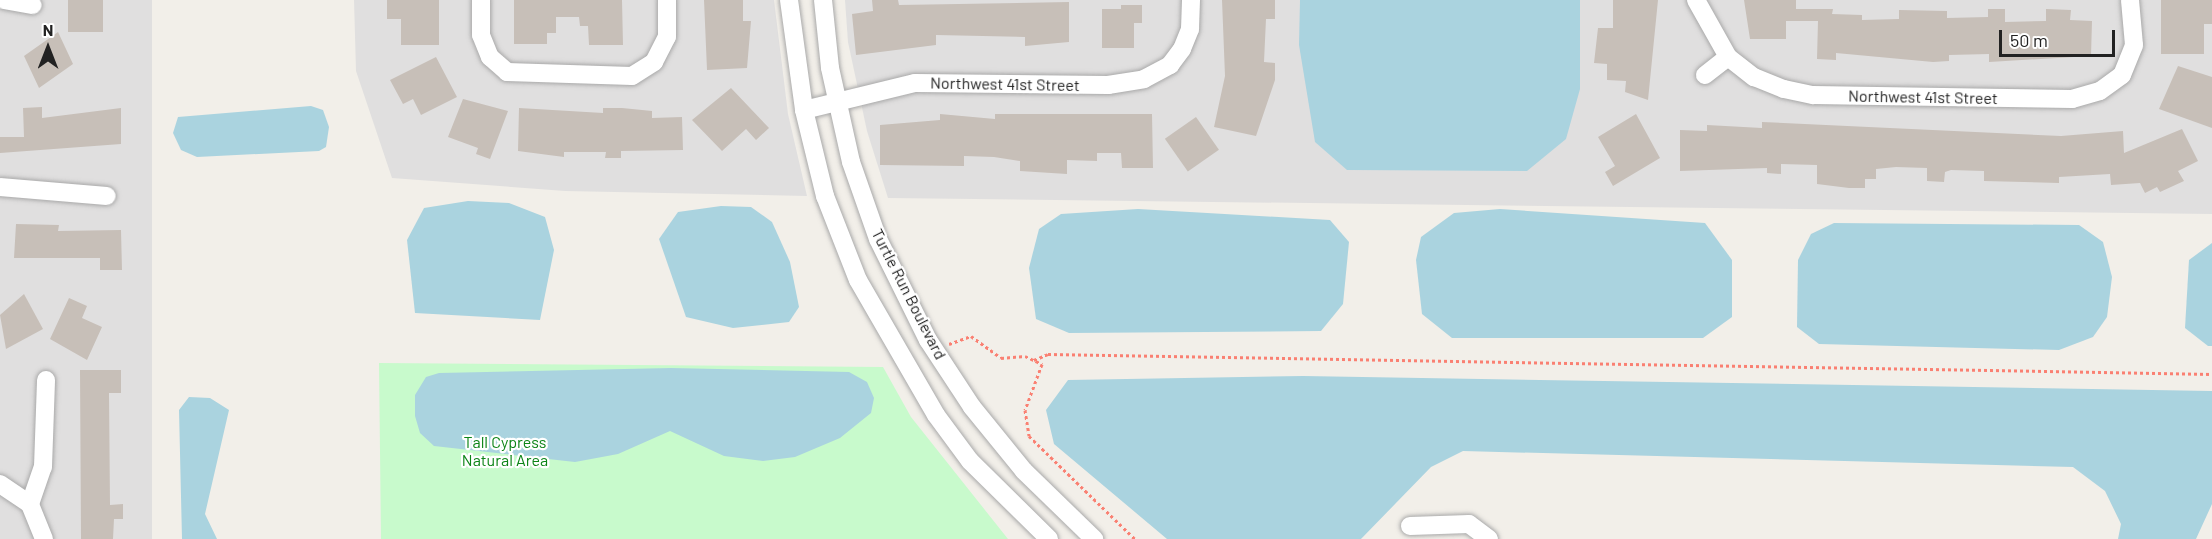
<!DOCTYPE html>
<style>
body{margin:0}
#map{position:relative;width:2212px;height:539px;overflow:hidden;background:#f2efe9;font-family:Barlow,sans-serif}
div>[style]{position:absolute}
.residential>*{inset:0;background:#e0dfdf;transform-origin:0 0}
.park>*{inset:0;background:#c8facc}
.water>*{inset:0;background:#aad3df}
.building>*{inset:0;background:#c7bfb8;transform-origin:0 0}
.path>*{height:3px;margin-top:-1.5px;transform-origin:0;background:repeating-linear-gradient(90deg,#fa8072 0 3px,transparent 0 6px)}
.roads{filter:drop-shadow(0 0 2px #a9a9a9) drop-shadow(0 0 2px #a9a9a9)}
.minor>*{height:18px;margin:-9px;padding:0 9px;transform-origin:9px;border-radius:9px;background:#fff}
span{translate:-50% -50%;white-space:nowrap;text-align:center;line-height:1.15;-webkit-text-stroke:4.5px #fff;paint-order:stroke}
.street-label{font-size:16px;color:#222}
.park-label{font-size:16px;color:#0c8416}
.north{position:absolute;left:18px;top:18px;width:60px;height:60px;-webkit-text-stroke:4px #fff;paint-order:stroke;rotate:0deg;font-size:16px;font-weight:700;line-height:24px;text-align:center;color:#222}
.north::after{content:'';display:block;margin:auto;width:21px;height:27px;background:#222;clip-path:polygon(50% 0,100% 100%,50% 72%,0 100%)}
.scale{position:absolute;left:1999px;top:30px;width:116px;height:27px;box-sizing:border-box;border:3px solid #222;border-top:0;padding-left:8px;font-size:18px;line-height:21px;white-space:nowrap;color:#222;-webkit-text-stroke:4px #fff;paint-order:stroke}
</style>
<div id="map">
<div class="residential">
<i style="left:0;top:0;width:152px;height:539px"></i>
<i style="clip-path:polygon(354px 0,774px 0,788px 114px,807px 196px,565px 191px,392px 178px,356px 71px)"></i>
<i style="clip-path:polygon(845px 0,2212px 0,2212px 214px,888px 198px,867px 131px,848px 42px)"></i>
</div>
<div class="park">
<i style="clip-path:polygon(379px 363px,883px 367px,911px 417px,1008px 539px,381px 539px)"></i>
</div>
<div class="water">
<i style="clip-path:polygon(1300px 0,1580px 0,1580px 89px,1566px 139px,1527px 171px,1347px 170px,1315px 142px,1299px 45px)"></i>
<i style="clip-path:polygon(311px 106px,323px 110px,329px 127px,326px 147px,319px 151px,197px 157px,181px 150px,173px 133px,178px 117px)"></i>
<i style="clip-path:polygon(468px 201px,509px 203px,545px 217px,554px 250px,540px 320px,415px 313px,407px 240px,424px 208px)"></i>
<i style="clip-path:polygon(721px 206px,751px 207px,772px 222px,790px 262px,799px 307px,789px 322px,733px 328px,686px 317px,659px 239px,678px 212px)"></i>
<i style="clip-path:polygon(1138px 209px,1330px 220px,1349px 242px,1343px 304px,1321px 331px,1069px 333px,1036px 319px,1029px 268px,1039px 229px,1061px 214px)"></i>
<i style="clip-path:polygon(1500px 209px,1705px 223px,1732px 260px,1732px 317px,1703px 338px,1452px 338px,1422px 314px,1416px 260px,1421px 237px,1454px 213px)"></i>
<i style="clip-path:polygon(1834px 223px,2079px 225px,2103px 242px,2112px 277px,2107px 317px,2093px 337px,2059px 350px,1819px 344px,1797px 327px,1798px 260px,1811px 234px)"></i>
<i style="clip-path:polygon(2212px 243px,2212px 346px,2208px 346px,2185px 328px,2189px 260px)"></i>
<i style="clip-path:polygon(671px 368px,849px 372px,867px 382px,874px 398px,871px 413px,840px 438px,795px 457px,763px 461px,724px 456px,670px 431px,618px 454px,575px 462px,434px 446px,420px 433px,415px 416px,415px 395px,426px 377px,439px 373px)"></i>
<i style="clip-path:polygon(1303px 376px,2212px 391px,2212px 504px,2196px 539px,2118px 539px,2121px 524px,2105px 491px,2073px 467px,1463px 451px,1431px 467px,1361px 539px,1167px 539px,1054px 444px,1046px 410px,1068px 380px)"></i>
<i style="clip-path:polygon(189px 397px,210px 398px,229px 410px,205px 514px,217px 539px,182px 539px,179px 410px)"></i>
</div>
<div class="building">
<i style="left:68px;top:0;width:35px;height:32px"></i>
<i style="clip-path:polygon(387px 0,439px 0,439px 45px,401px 45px,401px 19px,387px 19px)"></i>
<i style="clip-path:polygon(514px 0,622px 0,623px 45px,589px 45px,588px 26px,580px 26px,579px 17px,556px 17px,556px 33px,547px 33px,547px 44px,514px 44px)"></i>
<i style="clip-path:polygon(704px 0,743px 0,743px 21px,751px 21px,747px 68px,707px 70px)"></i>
<i style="clip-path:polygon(872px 0,898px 0,899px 5px,1069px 2px,1069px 42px,1025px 46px,1025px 37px,936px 35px,936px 45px,856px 55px,852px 14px,873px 11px)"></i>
<i style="clip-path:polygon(1222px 0,1275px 0,1275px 19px,1266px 19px,1264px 62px,1275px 63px,1275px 80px,1256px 136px,1214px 127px,1225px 76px)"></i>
<i style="clip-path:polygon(1613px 0,1658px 0,1648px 100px,1625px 92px,1626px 81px,1607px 80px,1607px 64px,1594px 63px,1598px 28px,1613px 28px)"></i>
<i style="clip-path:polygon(1744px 0,1796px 0,1796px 9px,1833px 9px,1832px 14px,1862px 15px,1862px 20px,1899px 19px,1899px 10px,1947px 11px,1947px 18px,1988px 17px,1988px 9px,2005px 9px,2005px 22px,2046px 21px,2046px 9px,2071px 10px,2070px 20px,2092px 21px,2091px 56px,1989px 62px,1989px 54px,1949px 55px,1949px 61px,1933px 62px,1836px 53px,1836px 60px,1817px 59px,1818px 21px,1786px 21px,1786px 39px,1750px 39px)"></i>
<i style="clip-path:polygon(2161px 0,2212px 0,2212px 24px,2204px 24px,2204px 54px,2161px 54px)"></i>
<i style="clip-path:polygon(1121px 5px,1142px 5px,1142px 23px,1134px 23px,1134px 48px,1102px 48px,1102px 9px,1121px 9px)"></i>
<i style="clip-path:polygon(58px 32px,73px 64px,39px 88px,24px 56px)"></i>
<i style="clip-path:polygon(436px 57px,457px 97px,421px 115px,413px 99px,403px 104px,390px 80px)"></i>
<i style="clip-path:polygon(2178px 66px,2212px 77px,2212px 128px,2159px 109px)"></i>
<i style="clip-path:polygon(731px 88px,769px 128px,756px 140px,746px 129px,722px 151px,692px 120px)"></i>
<i style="clip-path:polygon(463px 99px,508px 111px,490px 159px,476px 154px,478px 148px,448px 137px)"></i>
<i style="clip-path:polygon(42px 107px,42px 118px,121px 108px,121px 144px,0 153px,0 137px,24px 137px,23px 108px)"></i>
<i style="clip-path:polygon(519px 108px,603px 113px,603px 108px,622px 108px,652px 111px,652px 118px,682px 117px,683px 150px,621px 151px,621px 158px,605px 158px,606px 152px,564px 152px,564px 157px,518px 151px)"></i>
<i style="clip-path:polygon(940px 114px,995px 119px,995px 114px,1152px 114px,1153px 168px,1122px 168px,1121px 153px,1097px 153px,1097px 161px,1067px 160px,1067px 174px,1020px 171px,1020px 161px,994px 157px,964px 156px,964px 166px,880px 165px,880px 125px,940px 120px)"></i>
<i style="clip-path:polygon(1636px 114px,1660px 158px,1613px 186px,1605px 172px,1615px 166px,1598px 137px)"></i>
<i style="left:1196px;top:117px;width:40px;height:38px;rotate:55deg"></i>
<i style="clip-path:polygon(1762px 122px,2061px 136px,2123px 131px,2124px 153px,2182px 129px,2198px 161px,2178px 171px,2184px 181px,2160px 192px,2157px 187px,2145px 193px,2140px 183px,2111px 185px,2110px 174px,2059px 177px,2059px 183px,1984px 181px,1984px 171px,1951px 170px,1945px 172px,1944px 182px,1927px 181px,1927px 168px,1896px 167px,1876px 169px,1876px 179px,1865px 179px,1865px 188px,1849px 188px,1817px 184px,1817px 165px,1781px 164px,1781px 174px,1767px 173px,1767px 168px,1680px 171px,1680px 130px,1707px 131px,1707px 125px,1762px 128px)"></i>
<i style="clip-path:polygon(16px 224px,59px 225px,58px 231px,121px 230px,122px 270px,100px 270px,100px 258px,14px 258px)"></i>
<i style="clip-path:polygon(24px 294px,43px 329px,6px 349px,0 315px)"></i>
<i style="clip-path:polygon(69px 298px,87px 306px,82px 318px,102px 327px,87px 360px,50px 339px)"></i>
<i style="clip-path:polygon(80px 370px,121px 370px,121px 393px,109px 393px,110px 505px,123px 504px,123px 519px,114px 519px,113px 539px,81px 539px)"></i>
</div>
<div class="path">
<i style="left:949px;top:344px;width:23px;rotate:-20deg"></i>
<i style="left:971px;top:336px;width:37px;rotate:36deg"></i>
<i style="left:1001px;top:358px;width:24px;rotate:-5deg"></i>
<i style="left:1025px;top:356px;width:19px;rotate:25deg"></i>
<i style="left:1042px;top:364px;width:49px;rotate:110.3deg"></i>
<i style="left:1025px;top:410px;width:26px;rotate:81deg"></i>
<i style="left:1029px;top:436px;width:148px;rotate:44.2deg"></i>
<i style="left:1034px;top:360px;width:15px;rotate:-23deg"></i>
<i style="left:1048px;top:354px;width:1164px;rotate:0.98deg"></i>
</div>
<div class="roads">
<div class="minor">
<i style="left:4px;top:0;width:29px;rotate:10deg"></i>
<i style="left:481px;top:0;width:35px;rotate:90deg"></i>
<i style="left:481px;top:35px;width:24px;rotate:68deg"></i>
<i style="left:490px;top:57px;width:23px;rotate:41deg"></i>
<i style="left:507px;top:72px;width:125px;rotate:1.8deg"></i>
<i style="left:632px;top:76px;width:26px;rotate:-32deg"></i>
<i style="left:654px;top:62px;width:28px;rotate:-63deg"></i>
<i style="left:667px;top:37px;width:37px;rotate:-90deg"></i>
<i style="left:789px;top:0;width:111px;rotate:82.2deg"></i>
<i style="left:804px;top:110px;width:89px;rotate:76.3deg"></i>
<i style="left:825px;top:196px;width:90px;rotate:68.6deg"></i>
<i style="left:858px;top:280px;width:156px;rotate:60deg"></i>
<i style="left:936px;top:415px;width:57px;rotate:53.5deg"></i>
<i style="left:970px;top:461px;width:111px;rotate:44.6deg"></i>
<i style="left:823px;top:0;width:68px;rotate:84.1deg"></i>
<i style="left:830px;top:68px;width:96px;rotate:77.4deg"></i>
<i style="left:851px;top:162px;width:82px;rotate:70.7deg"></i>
<i style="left:878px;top:239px;width:113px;rotate:63.7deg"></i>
<i style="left:928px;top:340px;width:80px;rotate:56.7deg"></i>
<i style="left:972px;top:407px;width:82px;rotate:50.9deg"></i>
<i style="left:1024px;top:471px;width:98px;rotate:44.2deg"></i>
<i style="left:1696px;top:0;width:65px;rotate:60.7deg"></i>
<i style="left:1728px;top:57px;width:33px;rotate:38deg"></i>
<i style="left:1754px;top:77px;width:32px;rotate:22deg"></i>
<i style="left:1784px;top:89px;width:30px;rotate:12deg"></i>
<i style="left:1813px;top:95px;width:259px;rotate:0.9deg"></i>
<i style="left:2072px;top:99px;width:29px;rotate:-16deg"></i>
<i style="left:2100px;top:91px;width:27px;rotate:-36deg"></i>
<i style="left:2122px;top:75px;width:32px;rotate:-68deg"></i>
<i style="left:2134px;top:45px;width:45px;rotate:-95.1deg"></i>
<i style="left:1705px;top:75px;width:29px;rotate:-38deg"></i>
<i style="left:804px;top:110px;width:114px;rotate:-13.7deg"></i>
<i style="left:915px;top:83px;width:193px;rotate:0.6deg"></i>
<i style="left:1108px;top:85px;width:36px;rotate:-9deg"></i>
<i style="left:1144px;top:79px;width:30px;rotate:-28deg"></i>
<i style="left:1170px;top:65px;width:20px;rotate:-53deg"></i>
<i style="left:1182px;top:49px;width:22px;rotate:-68deg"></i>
<i style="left:1190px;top:29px;width:29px;rotate:-88deg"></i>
<i style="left:0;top:187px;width:107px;rotate:4.8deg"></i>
<i style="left:0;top:484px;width:36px;rotate:34deg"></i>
<i style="left:1410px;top:526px;width:59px;rotate:-1.9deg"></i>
<i style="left:1469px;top:524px;width:25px;rotate:37deg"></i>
<i style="left:44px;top:539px;width:38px;rotate:-112deg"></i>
<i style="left:30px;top:504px;width:39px;rotate:-71deg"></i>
<i style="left:43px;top:467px;width:87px;rotate:-88deg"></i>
</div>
</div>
<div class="street-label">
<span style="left:1005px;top:84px;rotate:1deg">Northwest 41st Street</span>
<span style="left:1923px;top:97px;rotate:1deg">Northwest 41st Street</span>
<span style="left:909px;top:294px;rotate:63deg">Turtle Run Boulevard</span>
</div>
<div class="park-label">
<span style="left:505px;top:451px">Tall Cypress<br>Natural Area</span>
</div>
<div class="north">N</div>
<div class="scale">50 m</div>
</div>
